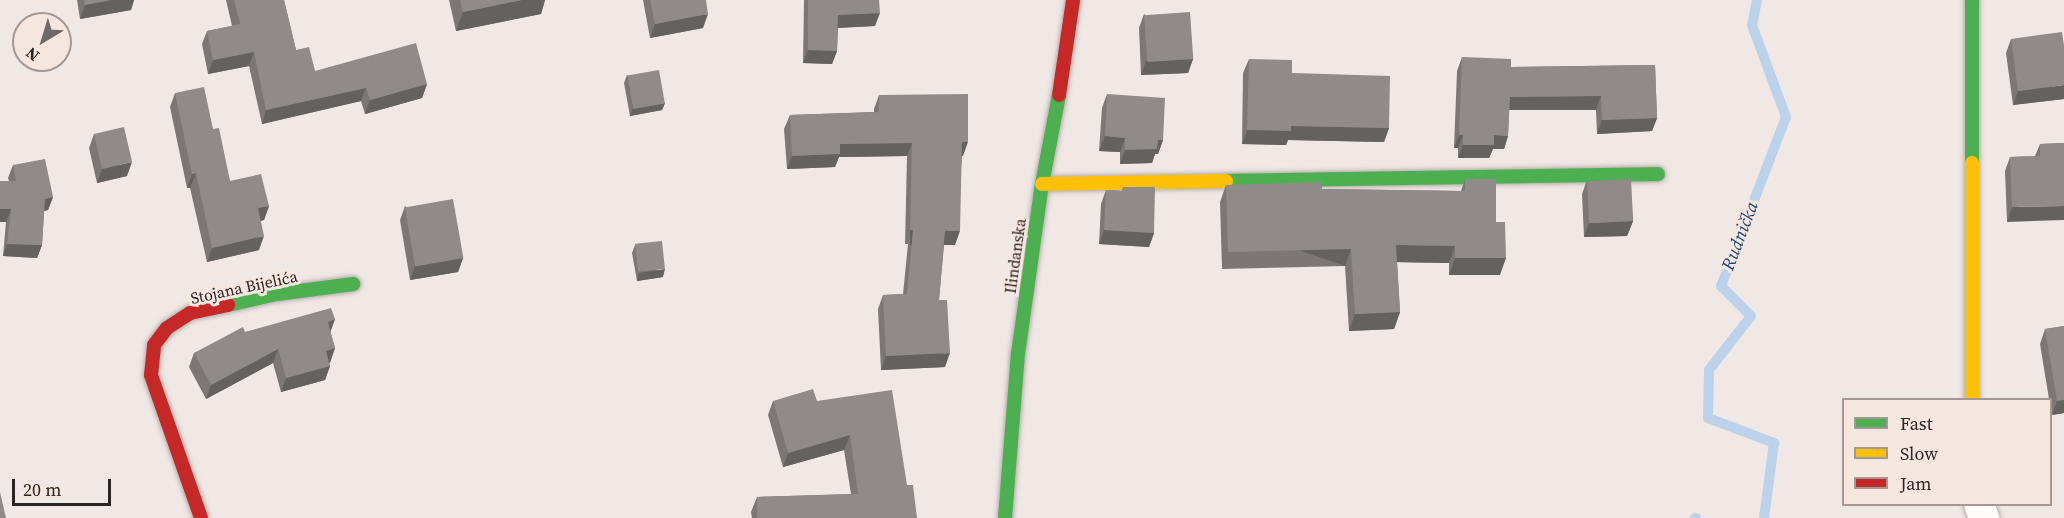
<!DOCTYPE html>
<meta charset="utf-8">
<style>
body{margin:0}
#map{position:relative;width:2064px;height:518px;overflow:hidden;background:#f0e8e5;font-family:"Source Serif 4",serif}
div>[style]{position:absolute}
.stream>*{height:10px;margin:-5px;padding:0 5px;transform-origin:5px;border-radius:5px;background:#bcd2ea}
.roads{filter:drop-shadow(0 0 2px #b5aeac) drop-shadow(0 0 2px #b5aeac)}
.street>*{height:30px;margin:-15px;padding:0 15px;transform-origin:15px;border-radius:15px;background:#fdfcfb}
.fast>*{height:14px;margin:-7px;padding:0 7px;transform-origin:7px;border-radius:7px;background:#4caf50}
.slow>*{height:14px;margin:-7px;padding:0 7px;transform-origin:7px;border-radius:7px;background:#ffc107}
.jam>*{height:14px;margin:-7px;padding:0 7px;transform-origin:7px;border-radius:7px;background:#c62828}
.wall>*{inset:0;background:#7c7775}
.shaded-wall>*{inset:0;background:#65615f;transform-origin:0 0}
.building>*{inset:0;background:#908a88;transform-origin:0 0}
span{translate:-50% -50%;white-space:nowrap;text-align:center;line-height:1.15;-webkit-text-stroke:6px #f5e6e0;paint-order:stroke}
.street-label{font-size:16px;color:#2a2422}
.water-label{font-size:18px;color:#184976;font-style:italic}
.legend{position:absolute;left:1842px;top:398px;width:210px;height:108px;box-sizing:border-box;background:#f5e6e0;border:2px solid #a49894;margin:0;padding:8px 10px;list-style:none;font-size:18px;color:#2a2422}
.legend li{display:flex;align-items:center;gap:12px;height:30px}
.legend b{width:30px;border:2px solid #a49894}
.north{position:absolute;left:12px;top:12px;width:60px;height:60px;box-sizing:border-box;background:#f5e6e0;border:2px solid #a49894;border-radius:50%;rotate:218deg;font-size:16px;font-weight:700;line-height:24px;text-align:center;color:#2a2422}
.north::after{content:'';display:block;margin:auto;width:21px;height:27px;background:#6f6966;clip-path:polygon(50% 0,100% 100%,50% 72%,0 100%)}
.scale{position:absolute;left:12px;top:479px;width:99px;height:27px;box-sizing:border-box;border:3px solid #2a2422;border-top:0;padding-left:8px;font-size:18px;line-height:21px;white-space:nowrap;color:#2a2422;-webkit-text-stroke:4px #f5e6e0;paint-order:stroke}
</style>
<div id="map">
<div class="stream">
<i style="left:1757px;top:0;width:25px;rotate:101deg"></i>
<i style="left:1752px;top:25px;width:98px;rotate:69.7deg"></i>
<i style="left:1786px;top:117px;width:181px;rotate:111deg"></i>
<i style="left:1721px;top:286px;width:42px;rotate:45deg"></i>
<i style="left:1751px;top:316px;width:68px;rotate:127.9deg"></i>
<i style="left:1709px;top:370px;width:48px;rotate:91.2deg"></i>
<i style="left:1708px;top:418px;width:71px;rotate:20.7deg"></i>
<i style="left:1774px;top:443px;width:76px;rotate:97.6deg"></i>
<i style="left:1695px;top:518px;width:1px"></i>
</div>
<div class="roads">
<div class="street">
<i style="left:1979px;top:504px;width:15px;rotate:70deg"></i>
</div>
<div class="fast">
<i style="left:1972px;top:0;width:163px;rotate:90deg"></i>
<i style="left:1226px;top:181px;width:432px;rotate:-0.9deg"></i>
<i style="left:228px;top:305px;width:50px;rotate:-12.7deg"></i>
<i style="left:277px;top:294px;width:77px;rotate:-7.5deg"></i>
<i style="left:1005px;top:518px;width:165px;rotate:-85.5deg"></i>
<i style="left:1018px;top:354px;width:172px;rotate:-82deg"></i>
<i style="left:1042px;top:184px;width:91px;rotate:-79.2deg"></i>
</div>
<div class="slow">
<i style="left:1972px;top:163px;width:237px;rotate:90deg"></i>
<i style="left:1042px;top:184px;width:184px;rotate:-0.9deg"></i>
</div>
<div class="jam">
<i style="left:1059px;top:95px;width:96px;rotate:-81.6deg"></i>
<i style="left:201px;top:518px;width:151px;rotate:-109.3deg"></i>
<i style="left:151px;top:375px;width:30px;rotate:-84deg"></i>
<i style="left:154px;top:345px;width:21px;rotate:-53deg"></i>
<i style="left:167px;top:328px;width:27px;rotate:-33deg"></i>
<i style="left:190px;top:313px;width:39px;rotate:-12deg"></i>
</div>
</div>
<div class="wall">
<i style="clip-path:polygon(77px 0,134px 0,131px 10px,80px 19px)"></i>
<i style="clip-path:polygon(226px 0,284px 0,296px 50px,315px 71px,427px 84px,422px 98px,365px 114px,361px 101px,262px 124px,249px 66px,208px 74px,202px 44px,207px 31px,232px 26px)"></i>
<i style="clip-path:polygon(449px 0,545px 0,541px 14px,456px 31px)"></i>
<i style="clip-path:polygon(643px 0,706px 0,703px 28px,650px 38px)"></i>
<i style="clip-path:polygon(804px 0,879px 0,875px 26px,838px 28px,837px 51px,832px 64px,803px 63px)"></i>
<i style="clip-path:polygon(1144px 14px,1193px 59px,1188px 73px,1141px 75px,1139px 28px)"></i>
<i style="clip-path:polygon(2011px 39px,2064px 99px,2013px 105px,2006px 53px)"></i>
<i style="clip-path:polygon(1462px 57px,1511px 67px,1655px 65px,1657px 118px,1652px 131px,1597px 134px,1596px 110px,1509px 110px,1508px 136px,1504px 149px,1493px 149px,1489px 158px,1458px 158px,1458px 148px,1454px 148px,1457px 71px)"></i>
<i style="clip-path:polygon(1249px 59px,1292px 73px,1389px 128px,1384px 142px,1288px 140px,1286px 145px,1242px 144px,1243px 73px)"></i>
<i style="clip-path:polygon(627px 75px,665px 103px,662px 110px,630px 116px,624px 83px)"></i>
<i style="clip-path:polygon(175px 93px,213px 129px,230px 181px,269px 206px,264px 220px,261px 221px,259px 250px,207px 262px,190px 188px,187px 188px,170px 107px)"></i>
<i style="clip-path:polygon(1107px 94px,1163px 140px,1158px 154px,1155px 154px,1152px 163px,1120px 164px,1120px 152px,1099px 151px,1102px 108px)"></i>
<i style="clip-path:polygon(879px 95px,963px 156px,962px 156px,955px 245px,944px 245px,939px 300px,945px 367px,881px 370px,878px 309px,883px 295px,903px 294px,908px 244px,905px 244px,907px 156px,839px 157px,835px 167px,787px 169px,784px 129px,790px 115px,874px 112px,874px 109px)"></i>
<i style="clip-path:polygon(94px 134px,127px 176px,97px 183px,89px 148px)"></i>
<i style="clip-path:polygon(2064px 143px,2007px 222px,2005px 171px,2010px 157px,2035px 156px,2040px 144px)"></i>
<i style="clip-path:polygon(13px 165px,53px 197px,48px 210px,44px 211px,42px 245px,37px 258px,3px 256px,6px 222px,0 222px,0 181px,9px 181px,8px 178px)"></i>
<i style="clip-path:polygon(1465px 179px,1496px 222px,1500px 275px,1449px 275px,1449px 263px,1397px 262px,1400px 312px,1394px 329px,1349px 331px,1345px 266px,1222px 269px,1220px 202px,1226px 185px,1322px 189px,1461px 191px)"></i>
<i style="clip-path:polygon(1587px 180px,1633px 221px,1627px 236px,1584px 237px,1582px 194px)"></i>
<i style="clip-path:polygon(1123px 187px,1154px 233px,1149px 247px,1099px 244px,1101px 204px,1106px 190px,1122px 191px)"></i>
<i style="clip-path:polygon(405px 206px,463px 258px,458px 272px,410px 280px,400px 220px)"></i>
<i style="clip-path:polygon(635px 245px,663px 277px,637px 281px,632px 253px)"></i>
<i style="clip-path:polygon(335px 319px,330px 332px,335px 348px,329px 363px,330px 366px,325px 380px,281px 392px,273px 363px,206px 399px,189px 367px,194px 353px,245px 332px)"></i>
<i style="clip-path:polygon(2064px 326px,2064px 413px,2052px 415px,2050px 399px,2049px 399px,2040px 344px,2045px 329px)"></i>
<i style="clip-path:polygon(773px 401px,817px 401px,907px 485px,917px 518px,752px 518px,751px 512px,757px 497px,851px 494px,844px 450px,783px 467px,768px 415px)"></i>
</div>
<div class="shaded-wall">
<i style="clip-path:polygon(111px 0,134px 0,131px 10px,80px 19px,85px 5px)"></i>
<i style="clip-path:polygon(522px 0,545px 0,541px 14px,456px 31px,463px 12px)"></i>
<i style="clip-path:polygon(880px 13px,875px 26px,834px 28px,838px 15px)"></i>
<i style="clip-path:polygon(708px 14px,703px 28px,650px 38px,655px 24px)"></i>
<i style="clip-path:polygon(808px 50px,837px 51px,832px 64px,803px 63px)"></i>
<i style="clip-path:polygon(254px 52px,249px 66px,208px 74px,213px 60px)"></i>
<i style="clip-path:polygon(1193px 59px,1188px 73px,1141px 75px,1146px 61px)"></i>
<i style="clip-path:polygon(427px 84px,422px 98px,365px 114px,370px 100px)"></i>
<i style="clip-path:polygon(2064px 85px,2064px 99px,2013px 105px,2018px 91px)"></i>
<i style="clip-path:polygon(366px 88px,361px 101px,262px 124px,266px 110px)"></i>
<i style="clip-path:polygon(1601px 96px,1596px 110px,1505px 110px,1510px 97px)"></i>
<i style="clip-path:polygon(665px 103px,662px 110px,630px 116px,633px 108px)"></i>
<i style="clip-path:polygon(1657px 118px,1652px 131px,1597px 134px,1602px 120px)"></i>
<i style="clip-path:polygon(1291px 126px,1389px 128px,1384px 142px,1288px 140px,1286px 145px,1242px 144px,1247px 130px)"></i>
<i style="clip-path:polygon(1459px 135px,1463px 135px,1458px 148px,1454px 148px)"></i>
<i style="clip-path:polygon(1494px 135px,1508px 136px,1504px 149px,1493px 149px,1489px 158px,1458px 158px,1463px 145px)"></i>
<i style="clip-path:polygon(1105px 136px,1125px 138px,1120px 152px,1099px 151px)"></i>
<i style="clip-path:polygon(1158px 140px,1163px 140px,1158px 154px,1155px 154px,1152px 163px,1120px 164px,1125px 150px)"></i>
<i style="clip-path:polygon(962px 142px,968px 142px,963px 156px,957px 156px)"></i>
<i style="clip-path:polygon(912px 143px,907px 156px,839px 157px,835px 167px,787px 169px,792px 156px,840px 144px)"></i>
<i style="clip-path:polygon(132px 162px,127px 176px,97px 183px,102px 169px)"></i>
<i style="clip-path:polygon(196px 173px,190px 188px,187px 188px,192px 174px)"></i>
<i style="clip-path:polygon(53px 197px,48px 210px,40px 212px,45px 199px)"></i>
<i style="clip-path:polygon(269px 206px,264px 220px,253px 222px,258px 208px)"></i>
<i style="clip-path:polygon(2064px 206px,2064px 220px,2007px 222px,2012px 207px)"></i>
<i style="clip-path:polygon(0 209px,11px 209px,6px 222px,0 222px)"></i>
<i style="clip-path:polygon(1633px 221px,1627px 236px,1584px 237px,1589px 223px)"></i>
<i style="left:910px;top:230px;width:3px;height:15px"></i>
<i style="clip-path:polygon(1104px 230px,1154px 233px,1149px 247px,1099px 244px)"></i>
<i style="clip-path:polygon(945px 231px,960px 231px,955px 245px,940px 245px)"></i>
<i style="clip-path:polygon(264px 236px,259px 250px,207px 262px,212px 248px)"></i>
<i style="clip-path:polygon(7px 244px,42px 245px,37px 258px,3px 256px)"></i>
<i style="clip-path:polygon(1396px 245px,1455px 246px,1449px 263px,1390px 262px)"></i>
<i style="left:1351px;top:249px;width:18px;height:123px;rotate:109deg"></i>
<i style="clip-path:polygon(463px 258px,458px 272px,410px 280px,415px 266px)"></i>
<i style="clip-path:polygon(1455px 258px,1506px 258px,1500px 275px,1449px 275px)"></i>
<i style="clip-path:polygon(665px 269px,663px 277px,637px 281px,639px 273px)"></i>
<i style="clip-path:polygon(1400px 312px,1394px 329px,1349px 331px,1355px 314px)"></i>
<i style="clip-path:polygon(335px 319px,330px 333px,328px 322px)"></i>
<i style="clip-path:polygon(335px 348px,330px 363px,321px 365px,326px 351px)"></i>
<i style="clip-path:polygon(278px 349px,273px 363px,206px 399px,211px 385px)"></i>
<i style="clip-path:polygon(950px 353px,945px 367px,881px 370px,886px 356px)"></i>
<i style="clip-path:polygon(330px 366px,325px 380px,281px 392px,286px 378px)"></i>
<i style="clip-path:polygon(2064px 400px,2064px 413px,2052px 415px,2057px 401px)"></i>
<i style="clip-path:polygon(850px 435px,844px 450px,783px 467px,788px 453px)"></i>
</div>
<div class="building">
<i style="clip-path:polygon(84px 0,111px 0,85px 5px)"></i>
<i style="clip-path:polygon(234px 0,284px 0,296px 50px,309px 47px,315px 71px,416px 43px,427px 84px,370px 100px,366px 88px,266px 110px,254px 52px,213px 60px,207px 31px,240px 24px)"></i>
<i style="clip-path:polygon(460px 0,522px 0,463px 12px)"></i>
<i style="clip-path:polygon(650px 0,706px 0,708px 14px,655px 24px)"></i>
<i style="clip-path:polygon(808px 0,879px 0,880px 13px,838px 15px,837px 51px,808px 50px)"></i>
<i style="left:1190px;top:12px;width:47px;height:46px;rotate:86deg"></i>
<i style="clip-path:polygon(2062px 32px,2064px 46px,2064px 85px,2018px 91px,2011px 39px)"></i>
<i style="clip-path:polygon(1462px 57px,1511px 59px,1511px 67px,1655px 65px,1657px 118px,1602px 120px,1601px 96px,1510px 97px,1508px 136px,1494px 135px,1494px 145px,1463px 145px,1463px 135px,1459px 135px)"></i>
<i style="clip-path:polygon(1249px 59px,1292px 60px,1292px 73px,1390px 76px,1389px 128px,1291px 126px,1291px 131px,1247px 130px)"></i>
<i style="left:659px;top:70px;width:34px;height:32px;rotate:80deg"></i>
<i style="clip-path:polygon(204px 87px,213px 129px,219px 128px,230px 181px,261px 174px,269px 206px,258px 208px,264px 236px,212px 248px,196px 173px,192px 174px,175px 93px)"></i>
<i style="clip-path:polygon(968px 94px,968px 142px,962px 142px,960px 231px,945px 231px,939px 300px,947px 300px,950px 353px,886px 356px,883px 295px,907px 294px,913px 230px,910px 230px,912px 143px,840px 144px,840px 154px,792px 156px,790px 115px,879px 112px,879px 95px)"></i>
<i style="clip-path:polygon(1107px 94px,1165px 98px,1163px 140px,1158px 140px,1157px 149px,1125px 150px,1125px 138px,1105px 136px)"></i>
<i style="left:124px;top:127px;width:36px;height:31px;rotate:77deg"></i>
<i style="clip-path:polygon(2064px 143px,2064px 206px,2012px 207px,2010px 157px,2040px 156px,2040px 144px)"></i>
<i style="clip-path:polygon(45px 159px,53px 197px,45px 199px,42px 245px,7px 244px,11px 209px,0 209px,0 181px,16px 181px,13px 165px)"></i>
<i style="clip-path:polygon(1465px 179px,1496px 179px,1496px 222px,1505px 222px,1506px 258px,1455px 258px,1455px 246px,1396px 245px,1400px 312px,1355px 314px,1351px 249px,1228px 252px,1226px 185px,1322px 182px,1322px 189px,1465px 191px)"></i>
<i style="left:1631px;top:179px;width:42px;height:44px;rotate:87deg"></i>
<i style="clip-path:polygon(1123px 187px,1155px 187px,1154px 233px,1104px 230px,1106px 190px,1123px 191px)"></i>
<i style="left:453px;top:199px;width:60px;height:49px;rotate:80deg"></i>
<i style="left:662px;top:241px;width:28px;height:27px;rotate:84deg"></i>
<i style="clip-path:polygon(331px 308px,335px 319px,328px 322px,335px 348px,326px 351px,330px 366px,286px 378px,278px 349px,211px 385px,194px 353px,243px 327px,245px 332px)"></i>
<i style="clip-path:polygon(2064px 326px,2064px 400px,2057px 401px,2045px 329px)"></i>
<i style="clip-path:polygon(813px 389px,817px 401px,892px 390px,907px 485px,913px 485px,917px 518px,757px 518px,757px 497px,858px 494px,850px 435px,788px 453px,773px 401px)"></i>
<i style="clip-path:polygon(0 492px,6px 518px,0 518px)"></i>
</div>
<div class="street-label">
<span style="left:1015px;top:256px;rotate:-82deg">Ilindanska</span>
<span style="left:244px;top:287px;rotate:-12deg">Stojana Bijelića</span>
</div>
<div class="water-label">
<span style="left:1740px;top:236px;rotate:-69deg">Rudnička</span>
</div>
<ul class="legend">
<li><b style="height:8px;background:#4caf50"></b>Fast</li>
<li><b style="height:8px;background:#ffc107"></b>Slow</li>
<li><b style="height:8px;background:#c62828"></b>Jam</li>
</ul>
<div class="north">N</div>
<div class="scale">20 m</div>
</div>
